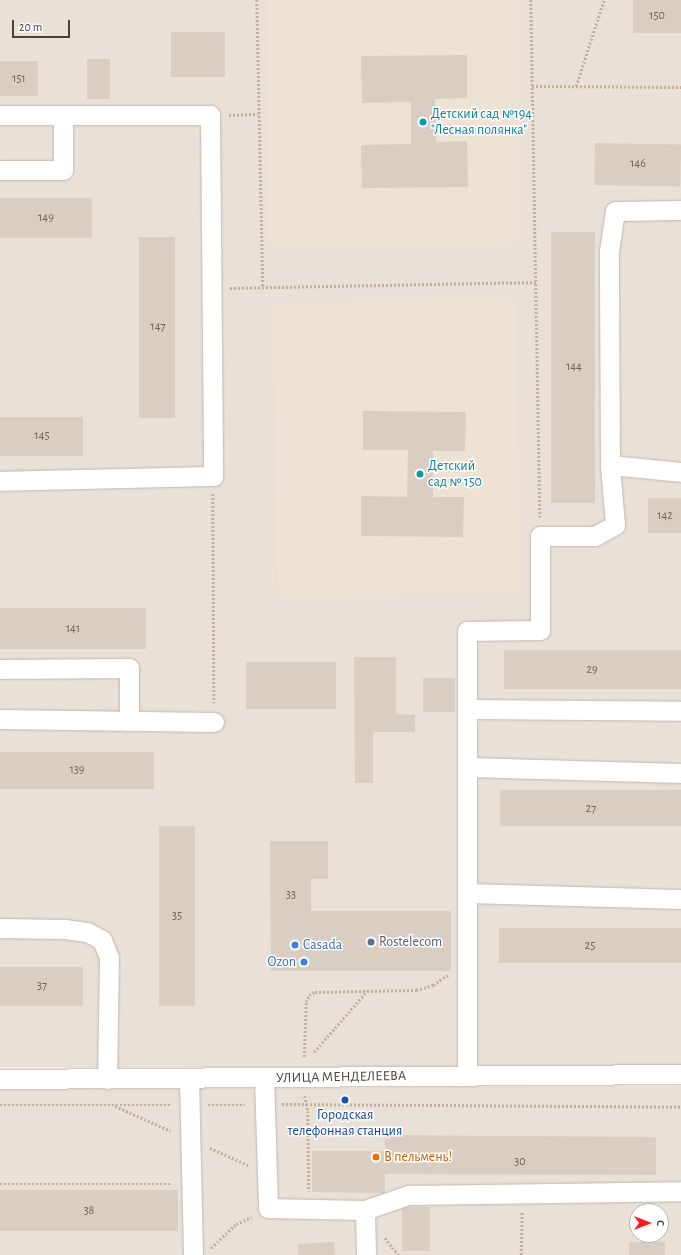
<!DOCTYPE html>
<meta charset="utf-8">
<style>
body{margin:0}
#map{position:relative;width:681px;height:1255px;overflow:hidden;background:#f5f0ea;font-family:"Alegreya Sans",sans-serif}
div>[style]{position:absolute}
.residential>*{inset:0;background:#e9e1d8;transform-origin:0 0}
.education>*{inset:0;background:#eee2d4;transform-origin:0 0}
.building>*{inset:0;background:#dacdc2;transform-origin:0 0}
.path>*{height:2.5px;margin-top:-1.25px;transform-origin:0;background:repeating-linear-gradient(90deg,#c2b09d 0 2px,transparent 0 4px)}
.roads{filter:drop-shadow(0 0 1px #c1b6ac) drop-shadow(0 0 1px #c1b6ac)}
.minor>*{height:19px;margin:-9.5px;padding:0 9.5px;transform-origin:9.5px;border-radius:9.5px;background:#fff}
.dots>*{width:11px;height:11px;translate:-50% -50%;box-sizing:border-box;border:2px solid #fff;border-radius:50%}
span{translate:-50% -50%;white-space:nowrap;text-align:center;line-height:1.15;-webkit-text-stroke:3px #fff;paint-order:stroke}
.number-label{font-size:12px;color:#6d635a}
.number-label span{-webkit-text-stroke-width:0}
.culture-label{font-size:14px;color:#0d838f}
.left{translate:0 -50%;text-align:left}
.service-label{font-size:14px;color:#4e5e75}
.shop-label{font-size:14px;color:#366cbe}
.right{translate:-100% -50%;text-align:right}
.street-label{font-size:14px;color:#494038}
.transit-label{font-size:14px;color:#164399}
.food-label{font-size:14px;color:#c56008}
.north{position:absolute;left:629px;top:1203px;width:40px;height:40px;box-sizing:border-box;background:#fff;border:1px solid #b6b3af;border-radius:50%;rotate:90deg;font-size:11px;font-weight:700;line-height:16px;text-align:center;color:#494038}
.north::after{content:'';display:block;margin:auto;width:14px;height:18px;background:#fa1c1d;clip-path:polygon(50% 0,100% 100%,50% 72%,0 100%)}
.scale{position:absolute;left:12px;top:20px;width:58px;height:18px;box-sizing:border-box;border:2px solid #494038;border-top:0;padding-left:5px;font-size:12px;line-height:14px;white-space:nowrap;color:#494038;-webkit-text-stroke:3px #fff;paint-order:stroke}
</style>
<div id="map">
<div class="residential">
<i style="left:0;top:0;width:681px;height:1067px"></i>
<i style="clip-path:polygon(evenodd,681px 1086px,681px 1255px,0 1255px,0 1089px,681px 1086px,637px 1211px,661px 1211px,661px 1235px,637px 1235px,637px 1211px)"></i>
</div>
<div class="education">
<i style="left:269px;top:0;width:249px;height:243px"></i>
<i style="left:515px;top:299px;width:293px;height:242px;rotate:89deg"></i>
</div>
<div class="building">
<i style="left:633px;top:0;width:48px;height:33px"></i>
<i style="left:171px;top:32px;width:54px;height:45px"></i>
<i style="clip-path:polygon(467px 55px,467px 98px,435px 99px,436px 142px,467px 141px,468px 187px,362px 188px,361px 145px,411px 144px,411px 102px,362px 103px,361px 56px)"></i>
<i style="left:87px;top:59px;width:23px;height:40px"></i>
<i style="left:0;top:61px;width:38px;height:35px"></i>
<i style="left:595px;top:143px;width:86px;height:42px;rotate:1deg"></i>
<i style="left:92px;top:198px;width:40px;height:92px;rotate:90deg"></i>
<i style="left:551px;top:232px;width:44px;height:271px"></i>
<i style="left:139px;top:237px;width:36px;height:181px"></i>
<i style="clip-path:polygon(363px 411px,466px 412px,465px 451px,433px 451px,433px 497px,464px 497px,463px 537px,361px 536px,361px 496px,407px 497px,408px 450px,363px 450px)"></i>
<i style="left:0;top:417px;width:83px;height:39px"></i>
<i style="left:648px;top:498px;width:33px;height:35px"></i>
<i style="left:0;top:608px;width:146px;height:41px"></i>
<i style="left:681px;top:650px;width:39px;height:177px;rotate:90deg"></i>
<i style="clip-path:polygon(354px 657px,396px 657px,396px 714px,415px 715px,415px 732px,373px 732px,373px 783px,355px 783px)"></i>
<i style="left:246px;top:662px;width:90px;height:47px"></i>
<i style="left:423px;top:678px;width:32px;height:34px"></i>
<i style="left:0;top:752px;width:154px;height:37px"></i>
<i style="left:681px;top:790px;width:36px;height:181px;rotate:90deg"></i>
<i style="left:159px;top:826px;width:36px;height:180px"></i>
<i style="clip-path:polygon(270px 841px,328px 841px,328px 879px,311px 879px,311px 911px,451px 911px,451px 971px,271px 971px)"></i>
<i style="left:499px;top:928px;width:182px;height:35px"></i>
<i style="left:0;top:967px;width:83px;height:39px"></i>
<i style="clip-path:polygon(385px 1135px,656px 1137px,656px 1175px,385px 1174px,385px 1193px,312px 1192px,312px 1151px,385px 1151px)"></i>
<i style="left:0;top:1190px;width:178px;height:41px"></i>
<i style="left:402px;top:1207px;width:28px;height:44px"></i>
<i style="clip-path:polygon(334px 1242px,335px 1255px,298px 1255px,298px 1244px)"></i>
<i style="left:629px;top:1242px;width:36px;height:13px"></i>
</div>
<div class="path">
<i style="left:257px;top:0;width:287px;rotate:88.8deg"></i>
<i style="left:531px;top:0;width:517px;rotate:89deg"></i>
<i style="left:532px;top:86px;width:149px;rotate:0.4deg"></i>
<i style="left:576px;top:86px;width:90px;rotate:-72deg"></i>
<i style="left:229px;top:115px;width:29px;rotate:-2deg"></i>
<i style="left:230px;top:288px;width:306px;rotate:-1.1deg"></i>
<i style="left:213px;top:494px;width:209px;rotate:89.7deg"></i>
<i style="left:314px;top:1052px;width:81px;rotate:-49deg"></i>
<i style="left:304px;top:1057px;width:55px;rotate:-87.9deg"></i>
<i style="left:306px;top:1002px;width:8px;rotate:-67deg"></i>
<i style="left:309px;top:995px;width:7px;rotate:-27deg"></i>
<i style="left:315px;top:992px;width:101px;rotate:-1.1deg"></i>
<i style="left:416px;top:990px;width:18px;rotate:-16deg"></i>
<i style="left:433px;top:985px;width:18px;rotate:-34deg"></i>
<i style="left:305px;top:1096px;width:15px;rotate:79deg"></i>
<i style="left:308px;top:1111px;width:80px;rotate:89.3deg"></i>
<i style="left:282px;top:1104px;width:399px;rotate:0.4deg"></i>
<i style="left:0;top:1105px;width:172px"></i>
<i style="left:208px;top:1105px;width:37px"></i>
<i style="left:115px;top:1106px;width:61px;rotate:24.1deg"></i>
<i style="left:210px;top:1148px;width:42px;rotate:24.1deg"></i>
<i style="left:0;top:1184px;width:172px"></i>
<i style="left:385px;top:1238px;width:22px;rotate:51deg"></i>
<i style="left:211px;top:1248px;width:35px;rotate:-44deg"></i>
<i style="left:236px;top:1224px;width:17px;rotate:-25deg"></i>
<i style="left:521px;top:1255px;width:43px;rotate:-88.7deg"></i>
</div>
<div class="roads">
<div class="minor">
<i style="left:0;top:115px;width:210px"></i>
<i style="left:210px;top:115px;width:361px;rotate:89.5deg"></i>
<i style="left:213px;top:476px;width:213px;rotate:178.7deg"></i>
<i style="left:0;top:170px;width:63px"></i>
<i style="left:63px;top:170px;width:55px;rotate:-90deg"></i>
<i style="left:610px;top:465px;width:71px;rotate:5.6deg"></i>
<i style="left:0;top:669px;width:129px;rotate:-0.4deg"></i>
<i style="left:129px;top:668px;width:53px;rotate:90deg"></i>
<i style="left:467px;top:709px;width:214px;rotate:0.5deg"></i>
<i style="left:0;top:719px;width:214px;rotate:0.8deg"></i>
<i style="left:468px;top:767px;width:213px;rotate:1.6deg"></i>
<i style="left:467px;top:893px;width:214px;rotate:1.6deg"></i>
<i style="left:0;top:928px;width:65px;rotate:0.9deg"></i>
<i style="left:65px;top:929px;width:22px;rotate:8deg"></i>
<i style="left:87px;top:932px;width:17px;rotate:28deg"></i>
<i style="left:102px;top:940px;width:18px;rotate:68deg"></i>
<i style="left:109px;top:957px;width:122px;rotate:90.9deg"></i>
<i style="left:467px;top:1076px;width:445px;rotate:-90deg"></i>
<i style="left:467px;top:631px;width:73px;rotate:-0.8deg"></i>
<i style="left:540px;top:630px;width:94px;rotate:-90deg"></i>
<i style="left:540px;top:536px;width:55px"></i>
<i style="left:595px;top:536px;width:23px;rotate:-29deg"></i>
<i style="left:615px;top:525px;width:60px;rotate:-94.8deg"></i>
<i style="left:610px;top:465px;width:214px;rotate:-90.3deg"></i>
<i style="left:609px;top:251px;width:40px;rotate:-81.5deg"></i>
<i style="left:615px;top:211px;width:66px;rotate:-0.9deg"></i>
<i style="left:189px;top:1078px;width:177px;rotate:88.7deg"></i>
<i style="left:264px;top:1078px;width:130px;rotate:88.2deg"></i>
<i style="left:268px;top:1208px;width:97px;rotate:1.2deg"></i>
<i style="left:365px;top:1210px;width:46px;rotate:-19.2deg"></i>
<i style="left:408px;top:1195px;width:273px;rotate:-0.8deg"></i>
<i style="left:0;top:1079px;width:681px;rotate:-0.42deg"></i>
<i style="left:365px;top:1210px;width:45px;rotate:88.7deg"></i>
</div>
</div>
<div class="dots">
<i style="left:423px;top:122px;background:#0f9aa8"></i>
<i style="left:420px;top:474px;background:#0f9aa8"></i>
<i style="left:371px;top:942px;background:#5c6f8a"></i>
<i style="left:295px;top:945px;background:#3f7fe0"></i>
<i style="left:304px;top:962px;background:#3f7fe0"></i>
<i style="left:345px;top:1100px;background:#1a4fb4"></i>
<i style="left:376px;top:1157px;background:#e8710a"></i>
</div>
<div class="number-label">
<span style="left:657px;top:16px">150</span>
<span style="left:19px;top:79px">151</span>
<span style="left:638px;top:164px">146</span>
<span style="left:46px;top:218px">149</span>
<span style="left:158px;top:327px">147</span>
<span style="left:574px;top:367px">144</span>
<span style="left:42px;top:436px">145</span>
<span style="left:665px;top:516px">142</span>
<span style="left:73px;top:629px">141</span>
<span style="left:592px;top:670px">29</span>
<span style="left:77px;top:770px">139</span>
<span style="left:591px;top:809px">27</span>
<span style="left:291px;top:895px">33</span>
<span style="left:177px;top:916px">35</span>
<span style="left:590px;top:946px">25</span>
<span style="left:42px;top:986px">37</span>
<span style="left:520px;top:1162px">30</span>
<span style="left:89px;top:1211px">38</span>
</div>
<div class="culture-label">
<span class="left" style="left:431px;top:122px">Детский сад №194<br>"Лесная полянка"</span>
<span class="left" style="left:428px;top:474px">Детский<br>сад № 150</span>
</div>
<div class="service-label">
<span class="left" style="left:379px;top:942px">Rostelecom</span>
</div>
<div class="shop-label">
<span class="left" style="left:303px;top:945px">Casada</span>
<span class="right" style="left:296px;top:962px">Ozon</span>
</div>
<div class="street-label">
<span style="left:341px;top:1077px;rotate:-1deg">УЛИЦА МЕНДЕЛЕЕВА</span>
</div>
<div class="transit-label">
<span style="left:345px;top:1123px">Городская<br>телефонная станция</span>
</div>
<div class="food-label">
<span class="left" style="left:384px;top:1157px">В пельмень!</span>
</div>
<div class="north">С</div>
<div class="scale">20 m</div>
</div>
